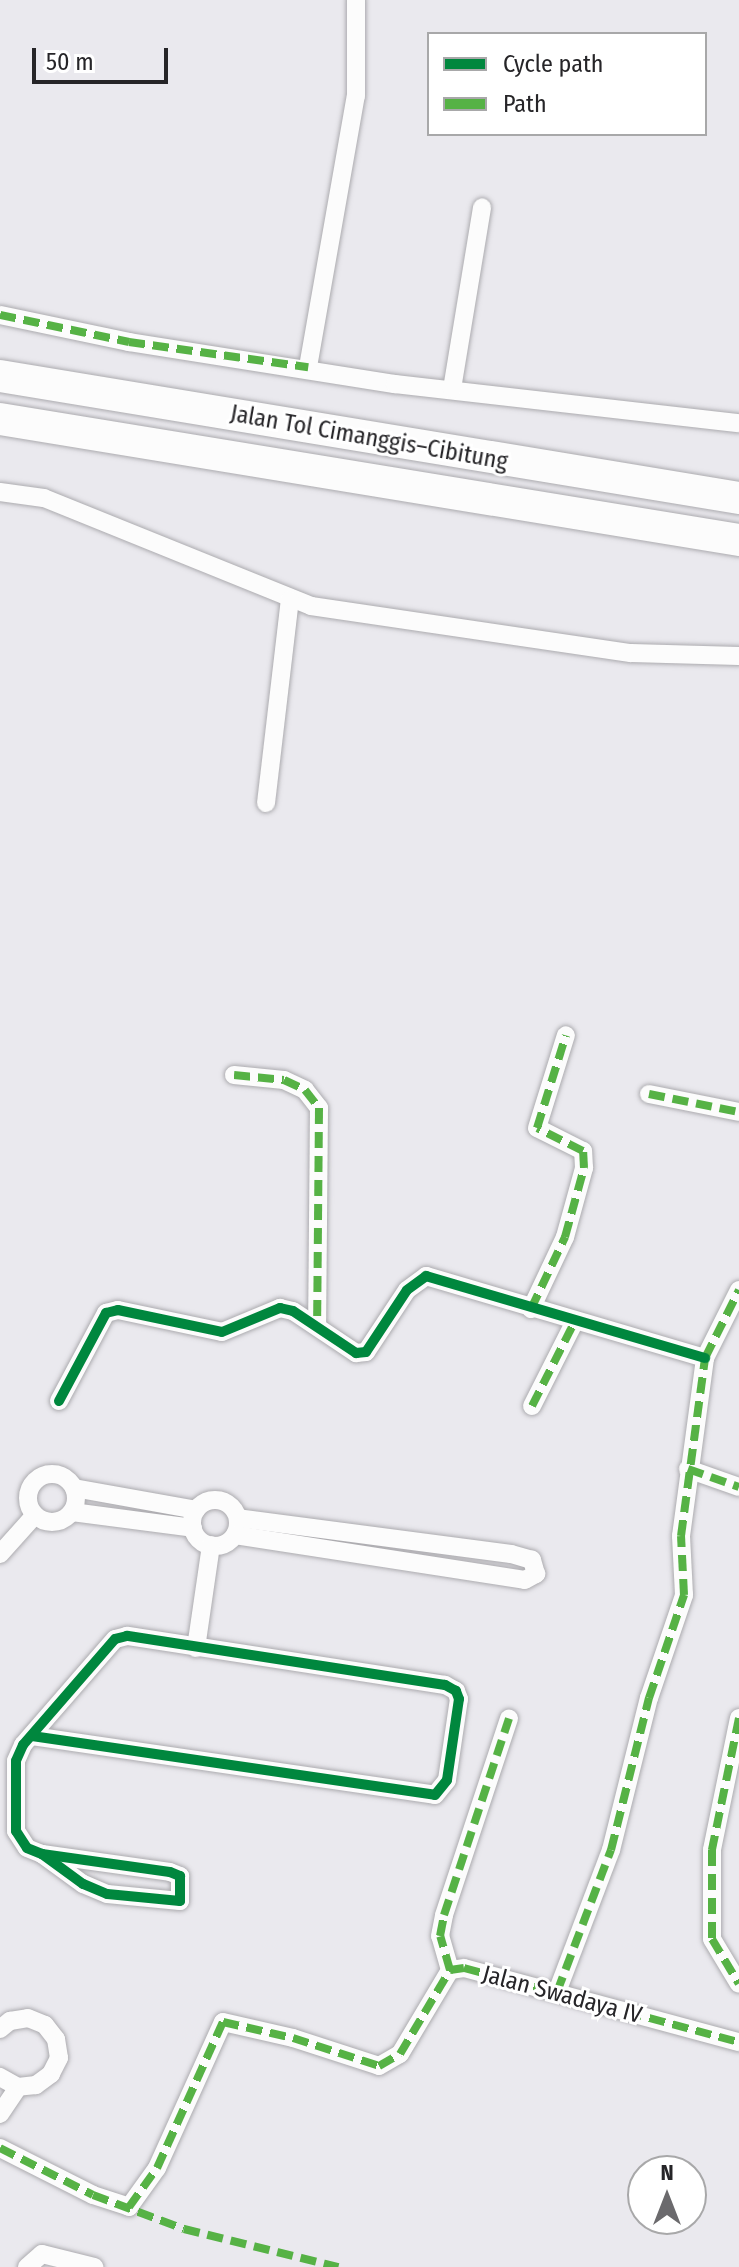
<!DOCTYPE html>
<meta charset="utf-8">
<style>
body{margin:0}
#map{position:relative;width:739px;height:2267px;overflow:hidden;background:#eae9ee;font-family:"Fira Sans Condensed",sans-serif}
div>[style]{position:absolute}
.roads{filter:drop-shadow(0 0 2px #acabaf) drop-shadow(0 0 2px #acabaf)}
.street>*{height:18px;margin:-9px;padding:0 9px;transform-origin:9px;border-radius:9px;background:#fcfcfc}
.street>.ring{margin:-9px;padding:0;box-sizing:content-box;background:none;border:18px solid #fcfcfc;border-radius:50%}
.highway>*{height:32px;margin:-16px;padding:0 16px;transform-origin:16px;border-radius:16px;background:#fcfcfc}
.quiet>*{height:8px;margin-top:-4px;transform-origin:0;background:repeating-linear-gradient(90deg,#56b245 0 16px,transparent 0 24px)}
.cycleway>*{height:10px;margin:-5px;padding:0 5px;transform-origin:5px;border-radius:5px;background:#00873e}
span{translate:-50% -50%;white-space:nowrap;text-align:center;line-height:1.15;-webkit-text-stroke:6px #fff;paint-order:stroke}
.street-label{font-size:24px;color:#262528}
.legend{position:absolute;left:427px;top:32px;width:280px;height:104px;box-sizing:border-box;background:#fff;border:2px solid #a8a8a9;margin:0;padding:10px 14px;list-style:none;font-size:24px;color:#262528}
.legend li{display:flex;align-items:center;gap:16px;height:40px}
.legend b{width:40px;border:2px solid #a8a8a9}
.north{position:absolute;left:627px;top:2155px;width:80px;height:80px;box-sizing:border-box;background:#fff;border:2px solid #a8a8a9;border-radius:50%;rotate:0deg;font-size:22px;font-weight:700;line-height:32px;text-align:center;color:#262528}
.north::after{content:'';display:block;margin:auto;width:28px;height:36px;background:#6b6a6d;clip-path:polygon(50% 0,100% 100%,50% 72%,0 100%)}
.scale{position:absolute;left:32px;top:48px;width:136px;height:36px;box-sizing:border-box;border:4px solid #262528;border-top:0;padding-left:10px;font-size:24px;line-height:28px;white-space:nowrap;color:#262528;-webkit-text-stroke:6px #fff;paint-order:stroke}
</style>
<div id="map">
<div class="roads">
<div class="street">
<i style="left:0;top:315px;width:132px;rotate:11.8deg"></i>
<i style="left:129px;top:342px;width:269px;rotate:9deg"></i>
<i style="left:395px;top:384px;width:346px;rotate:6.5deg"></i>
<i style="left:308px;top:367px;width:275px;rotate:-80deg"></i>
<i style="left:356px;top:96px;width:96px;rotate:-90deg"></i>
<i style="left:452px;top:389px;width:184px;rotate:-80.6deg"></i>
<i style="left:0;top:492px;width:44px;rotate:7.8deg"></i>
<i style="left:44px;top:498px;width:288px;rotate:22deg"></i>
<i style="left:311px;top:606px;width:323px;rotate:8.4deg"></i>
<i style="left:631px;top:653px;width:108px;rotate:1.6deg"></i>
<i style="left:266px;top:803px;width:204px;rotate:-83.3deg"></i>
<i style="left:234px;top:1075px;width:50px;rotate:5.7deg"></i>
<i style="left:284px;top:1080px;width:23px;rotate:25deg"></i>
<i style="left:305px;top:1090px;width:23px;rotate:52deg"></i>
<i style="left:319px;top:1108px;width:215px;rotate:90.5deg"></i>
<i style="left:649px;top:1094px;width:92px;rotate:11.3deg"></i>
<i style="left:531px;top:1309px;width:80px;rotate:-64.7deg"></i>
<i style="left:565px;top:1237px;width:72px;rotate:-74.6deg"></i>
<i style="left:584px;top:1168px;width:17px;rotate:-93deg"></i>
<i style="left:583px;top:1151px;width:51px;rotate:-153.4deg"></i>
<i style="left:537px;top:1128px;width:97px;rotate:-72.7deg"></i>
<i style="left:59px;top:1401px;width:100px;rotate:-61.9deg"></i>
<i style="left:106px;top:1313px;width:12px;rotate:-14deg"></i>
<i style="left:118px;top:1310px;width:106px;rotate:11.9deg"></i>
<i style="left:222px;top:1332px;width:63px;rotate:-22.5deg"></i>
<i style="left:280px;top:1308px;width:13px;rotate:13deg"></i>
<i style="left:293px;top:1311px;width:76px;rotate:33.7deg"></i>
<i style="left:356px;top:1353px;width:10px;rotate:-6deg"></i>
<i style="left:366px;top:1352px;width:74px;rotate:-56.5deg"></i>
<i style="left:407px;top:1290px;width:24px;rotate:-36deg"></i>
<i style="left:426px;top:1276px;width:291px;rotate:16.4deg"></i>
<i style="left:532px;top:1406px;width:95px;rotate:-63.2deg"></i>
<i style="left:688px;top:1469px;width:54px;rotate:19.4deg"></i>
<i class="ring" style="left:28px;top:1474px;width:30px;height:30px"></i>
<i style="left:74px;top:1488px;width:124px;rotate:10.2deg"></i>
<i class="ring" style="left:192px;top:1500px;width:28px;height:28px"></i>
<i style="left:72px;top:1512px;width:122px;rotate:7.5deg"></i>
<i style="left:235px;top:1535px;width:293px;rotate:8.8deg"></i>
<i style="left:525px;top:1580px;width:13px;rotate:-29deg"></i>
<i style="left:536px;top:1574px;width:15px;rotate:-106deg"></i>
<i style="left:532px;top:1560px;width:22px;rotate:-164deg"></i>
<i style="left:511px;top:1554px;width:275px;rotate:-172.5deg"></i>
<i style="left:0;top:1554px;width:52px;rotate:-48.1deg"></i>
<i style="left:196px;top:1648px;width:104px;rotate:-81.7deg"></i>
<i style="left:739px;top:1718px;width:135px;rotate:101.6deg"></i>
<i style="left:712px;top:1850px;width:89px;rotate:90deg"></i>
<i style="left:712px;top:1939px;width:52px;rotate:59deg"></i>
<i style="left:32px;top:1736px;width:407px;rotate:8.3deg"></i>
<i style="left:435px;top:1795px;width:19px;rotate:-51deg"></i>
<i style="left:447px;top:1780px;width:82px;rotate:-81.6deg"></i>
<i style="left:459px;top:1699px;width:9px;rotate:-111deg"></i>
<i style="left:456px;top:1691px;width:13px;rotate:-151deg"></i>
<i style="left:445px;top:1685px;width:322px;rotate:-171.2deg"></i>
<i style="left:127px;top:1636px;width:12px;rotate:166deg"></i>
<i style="left:115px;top:1639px;width:140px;rotate:131deg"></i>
<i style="left:23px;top:1745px;width:17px;rotate:114deg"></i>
<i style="left:16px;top:1761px;width:70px;rotate:90deg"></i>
<i style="left:16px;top:1831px;width:20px;rotate:57deg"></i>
<i style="left:27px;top:1848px;width:16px;rotate:22deg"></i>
<i style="left:42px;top:1854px;width:129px;rotate:8deg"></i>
<i style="left:170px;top:1872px;width:11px;rotate:22deg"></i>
<i style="left:180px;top:1876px;width:25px;rotate:90deg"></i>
<i style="left:180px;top:1901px;width:73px;rotate:-174.5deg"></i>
<i style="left:107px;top:1894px;width:26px;rotate:-157deg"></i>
<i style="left:83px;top:1884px;width:51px;rotate:-143.8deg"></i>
<i style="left:450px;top:1970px;width:14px;rotate:-8deg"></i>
<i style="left:464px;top:1968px;width:285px;rotate:15.1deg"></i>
<i style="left:450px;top:1970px;width:35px;rotate:-106deg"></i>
<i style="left:440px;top:1936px;width:21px;rotate:-79deg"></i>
<i style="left:444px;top:1915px;width:207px;rotate:-71.7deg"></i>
<i style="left:557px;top:1992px;width:152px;rotate:-69.2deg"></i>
<i style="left:611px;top:1850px;width:157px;rotate:-76deg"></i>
<i style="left:649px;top:1698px;width:109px;rotate:-71.2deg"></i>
<i style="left:684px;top:1595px;width:59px;rotate:-92.9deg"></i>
<i style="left:681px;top:1536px;width:180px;rotate:-82.3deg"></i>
<i style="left:705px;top:1358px;width:76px;rotate:-63.4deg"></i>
<i style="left:0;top:2029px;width:13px;rotate:-39deg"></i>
<i style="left:10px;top:2021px;width:18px;rotate:-9deg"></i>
<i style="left:28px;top:2018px;width:18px;rotate:22deg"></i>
<i style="left:45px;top:2025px;width:18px;rotate:52deg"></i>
<i style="left:56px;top:2039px;width:19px;rotate:81deg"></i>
<i style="left:59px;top:2058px;width:18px;rotate:117deg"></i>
<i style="left:51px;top:2074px;width:19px;rotate:144deg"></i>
<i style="left:36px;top:2085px;width:18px;rotate:174deg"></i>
<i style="left:18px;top:2087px;width:21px;rotate:-151deg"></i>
<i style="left:0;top:2114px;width:32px;rotate:-56deg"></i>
<i style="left:0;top:2148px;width:104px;rotate:26.8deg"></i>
<i style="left:93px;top:2195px;width:38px;rotate:18deg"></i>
<i style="left:129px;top:2207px;width:48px;rotate:-54.3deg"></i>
<i style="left:157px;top:2168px;width:160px;rotate:-65.7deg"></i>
<i style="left:223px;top:2022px;width:72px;rotate:12.9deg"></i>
<i style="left:293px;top:2038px;width:90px;rotate:18deg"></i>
<i style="left:379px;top:2066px;width:24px;rotate:-30deg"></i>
<i style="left:400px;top:2054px;width:98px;rotate:-59.2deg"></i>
<i style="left:27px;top:2267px;width:20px;rotate:-41deg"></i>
<i style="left:42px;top:2254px;width:54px;rotate:14deg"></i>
</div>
<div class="highway">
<i style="left:0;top:376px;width:749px;rotate:9.37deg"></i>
<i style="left:0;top:419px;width:749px;rotate:9.3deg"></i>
</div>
</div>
<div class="quiet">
<i style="left:0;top:315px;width:132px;rotate:11.8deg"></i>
<i style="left:129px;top:342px;width:181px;rotate:8deg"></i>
<i style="left:234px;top:1075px;width:50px;rotate:5.7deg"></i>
<i style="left:284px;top:1080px;width:23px;rotate:25deg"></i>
<i style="left:305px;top:1090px;width:23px;rotate:52deg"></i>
<i style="left:319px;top:1108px;width:215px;rotate:90.5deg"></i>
<i style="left:649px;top:1094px;width:92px;rotate:11.3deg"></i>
<i style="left:531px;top:1309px;width:80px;rotate:-64.7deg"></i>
<i style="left:565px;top:1237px;width:72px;rotate:-74.6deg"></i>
<i style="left:584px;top:1168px;width:17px;rotate:-93deg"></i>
<i style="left:583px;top:1151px;width:51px;rotate:-153.4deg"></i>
<i style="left:537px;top:1128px;width:97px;rotate:-72.7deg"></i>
<i style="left:532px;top:1406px;width:95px;rotate:-63.2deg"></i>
<i style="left:688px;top:1469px;width:54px;rotate:19.4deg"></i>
<i style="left:739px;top:1718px;width:135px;rotate:101.6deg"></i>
<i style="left:712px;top:1850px;width:89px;rotate:90deg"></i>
<i style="left:712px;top:1939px;width:52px;rotate:59deg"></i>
<i style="left:450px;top:1970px;width:14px;rotate:-8deg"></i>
<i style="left:464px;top:1968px;width:285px;rotate:15.1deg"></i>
<i style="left:450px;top:1970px;width:35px;rotate:-106deg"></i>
<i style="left:440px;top:1936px;width:21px;rotate:-79deg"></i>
<i style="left:444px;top:1915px;width:207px;rotate:-71.7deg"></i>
<i style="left:557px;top:1992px;width:152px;rotate:-69.2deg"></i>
<i style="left:611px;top:1850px;width:157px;rotate:-76deg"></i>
<i style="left:649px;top:1698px;width:109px;rotate:-71.2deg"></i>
<i style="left:684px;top:1595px;width:59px;rotate:-92.9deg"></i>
<i style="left:681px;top:1536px;width:180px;rotate:-82.3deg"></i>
<i style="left:705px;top:1358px;width:76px;rotate:-63.4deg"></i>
<i style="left:0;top:2148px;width:104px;rotate:26.8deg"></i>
<i style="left:93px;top:2195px;width:97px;rotate:20.5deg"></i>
<i style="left:184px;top:2229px;width:159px;rotate:13.9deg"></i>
<i style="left:129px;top:2207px;width:48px;rotate:-54.3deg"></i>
<i style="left:157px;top:2168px;width:160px;rotate:-65.7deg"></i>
<i style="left:223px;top:2022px;width:72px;rotate:12.9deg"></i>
<i style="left:293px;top:2038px;width:90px;rotate:18deg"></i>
<i style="left:379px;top:2066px;width:24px;rotate:-30deg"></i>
<i style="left:400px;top:2054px;width:98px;rotate:-59.2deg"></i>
</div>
<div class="cycleway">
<i style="left:59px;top:1401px;width:100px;rotate:-61.9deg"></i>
<i style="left:106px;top:1313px;width:12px;rotate:-14deg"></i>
<i style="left:118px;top:1310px;width:106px;rotate:11.9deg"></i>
<i style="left:222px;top:1332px;width:63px;rotate:-22.5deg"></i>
<i style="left:280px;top:1308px;width:13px;rotate:13deg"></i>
<i style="left:293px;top:1311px;width:76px;rotate:33.7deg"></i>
<i style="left:356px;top:1353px;width:10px;rotate:-6deg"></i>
<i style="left:366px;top:1352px;width:74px;rotate:-56.5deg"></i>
<i style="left:407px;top:1290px;width:24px;rotate:-36deg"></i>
<i style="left:426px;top:1276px;width:291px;rotate:16.4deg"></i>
<i style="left:32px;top:1736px;width:407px;rotate:8.3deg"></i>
<i style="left:435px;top:1795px;width:19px;rotate:-51deg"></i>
<i style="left:447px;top:1780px;width:82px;rotate:-81.6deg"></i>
<i style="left:459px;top:1699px;width:9px;rotate:-111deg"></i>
<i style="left:456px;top:1691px;width:13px;rotate:-151deg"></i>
<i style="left:445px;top:1685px;width:322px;rotate:-171.2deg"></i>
<i style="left:127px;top:1636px;width:12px;rotate:166deg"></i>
<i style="left:115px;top:1639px;width:140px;rotate:131deg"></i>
<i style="left:23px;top:1745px;width:17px;rotate:114deg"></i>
<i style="left:16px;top:1761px;width:70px;rotate:90deg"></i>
<i style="left:16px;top:1831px;width:20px;rotate:57deg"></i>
<i style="left:27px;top:1848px;width:16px;rotate:22deg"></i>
<i style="left:42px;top:1854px;width:129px;rotate:8deg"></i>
<i style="left:170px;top:1872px;width:11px;rotate:22deg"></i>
<i style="left:180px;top:1876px;width:25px;rotate:90deg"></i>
<i style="left:180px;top:1901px;width:73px;rotate:-174.5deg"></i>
<i style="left:107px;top:1894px;width:26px;rotate:-157deg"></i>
<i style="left:83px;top:1884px;width:51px;rotate:-143.8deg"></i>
</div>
<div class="street-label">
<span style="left:369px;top:438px;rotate:10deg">Jalan Tol Cimanggis–Cibitung</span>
<span style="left:562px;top:1995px;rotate:15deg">Jalan Swadaya IV</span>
</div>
<ul class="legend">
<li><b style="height:10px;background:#00873e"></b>Cycle path</li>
<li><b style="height:10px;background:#56b245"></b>Path</li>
</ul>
<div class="north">N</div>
<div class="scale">50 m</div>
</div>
